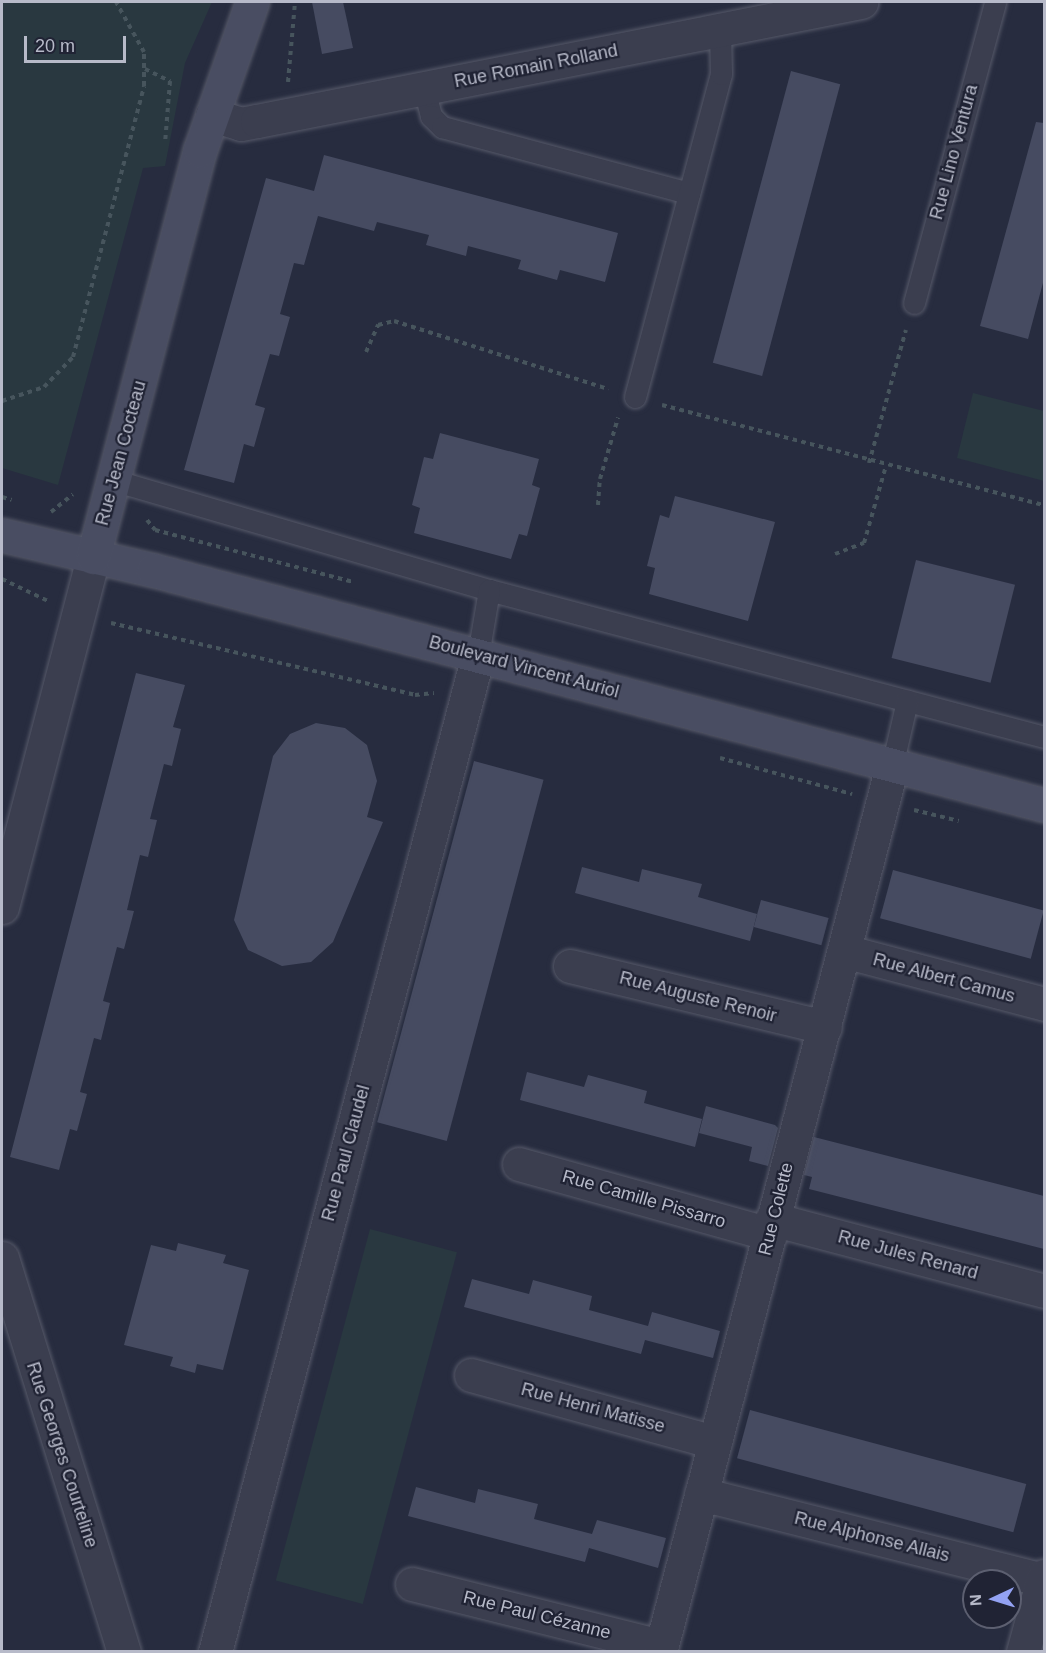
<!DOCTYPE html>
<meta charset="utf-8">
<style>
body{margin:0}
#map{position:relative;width:1046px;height:1653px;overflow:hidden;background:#272c3f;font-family:Arial,sans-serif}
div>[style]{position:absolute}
.green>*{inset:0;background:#293840;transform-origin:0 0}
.building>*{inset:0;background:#464b61;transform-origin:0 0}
.path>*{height:4px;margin-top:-2px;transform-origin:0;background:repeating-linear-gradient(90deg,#47555d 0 4.5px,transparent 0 9px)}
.roads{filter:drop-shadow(0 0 2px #565969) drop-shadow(0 0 2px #565969)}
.lane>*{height:21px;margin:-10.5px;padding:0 10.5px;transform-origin:10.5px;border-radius:10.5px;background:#3b3e4f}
.street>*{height:33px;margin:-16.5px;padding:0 16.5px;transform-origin:16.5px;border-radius:16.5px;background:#3b3e4f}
.secondary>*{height:33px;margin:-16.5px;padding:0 16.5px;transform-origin:16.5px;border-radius:16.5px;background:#494d62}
span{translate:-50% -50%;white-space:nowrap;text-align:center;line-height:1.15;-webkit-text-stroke:4.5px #202334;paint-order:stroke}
.street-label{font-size:18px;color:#b7bac9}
.frame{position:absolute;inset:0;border:3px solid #b7bac9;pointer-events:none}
.north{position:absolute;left:962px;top:1569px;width:60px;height:60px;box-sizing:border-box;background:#202334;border:2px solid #5c5f70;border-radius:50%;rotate:266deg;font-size:16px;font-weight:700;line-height:24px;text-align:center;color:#b7bac9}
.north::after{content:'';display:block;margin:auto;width:21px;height:27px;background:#93a2f3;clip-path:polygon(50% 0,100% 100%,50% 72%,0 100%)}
.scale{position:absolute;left:24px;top:36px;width:102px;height:27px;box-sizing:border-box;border:3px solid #b7bac9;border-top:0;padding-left:8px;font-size:18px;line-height:21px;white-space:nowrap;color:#b7bac9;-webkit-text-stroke:4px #202334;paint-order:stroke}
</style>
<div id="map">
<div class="green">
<i style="clip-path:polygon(2px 2px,212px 2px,185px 63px,165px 166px,143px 168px,58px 485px,2px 468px)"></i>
<i style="clip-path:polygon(973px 393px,1044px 411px,1044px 481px,957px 458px)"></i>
<i style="left:370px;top:1229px;width:90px;height:364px;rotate:15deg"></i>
</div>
<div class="building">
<i style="clip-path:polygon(312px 2px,343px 2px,353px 48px,322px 54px)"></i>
<i style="left:791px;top:71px;width:51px;height:302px;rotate:15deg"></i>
<i style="clip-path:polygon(1036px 122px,1044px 123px,1044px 279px,1028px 339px,980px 326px)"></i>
<i style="clip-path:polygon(324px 155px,618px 233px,605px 282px,560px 270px,557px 280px,518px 269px,521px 260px,468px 246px,466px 256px,426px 245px,429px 235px,377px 222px,374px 231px,318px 216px,304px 265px,294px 263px,280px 314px,290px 317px,279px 356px,270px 354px,255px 405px,265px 408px,254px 447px,244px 444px,234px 483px,184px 470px,266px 178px,314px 191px)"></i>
<i style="clip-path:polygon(440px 433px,539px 459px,532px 485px,540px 488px,527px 536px,519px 534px,511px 559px,414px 533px,420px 508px,412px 505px,424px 457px,433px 459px)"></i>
<i style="clip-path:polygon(675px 496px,775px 522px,748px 621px,649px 594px,655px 568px,647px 566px,660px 515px,669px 518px)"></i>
<i style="left:916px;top:560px;width:102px;height:101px;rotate:14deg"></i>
<i style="clip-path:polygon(136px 673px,185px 685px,173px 727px,181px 729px,172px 766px,164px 764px,150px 819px,157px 820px,148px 857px,140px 855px,127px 910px,134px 911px,124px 949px,117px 947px,103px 1001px,110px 1003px,101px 1040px,94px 1038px,80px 1092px,87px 1094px,77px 1131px,70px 1129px,59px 1170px,10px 1157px)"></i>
<i style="clip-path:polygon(316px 723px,345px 728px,367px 745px,377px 781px,367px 817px,383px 822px,333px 942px,311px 962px,282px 966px,248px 950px,234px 920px,273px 756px,290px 734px)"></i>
<i style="left:474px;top:761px;width:72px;height:374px;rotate:15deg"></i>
<i style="clip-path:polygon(582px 867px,639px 882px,642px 869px,702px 884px,698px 897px,757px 914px,750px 941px,575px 893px)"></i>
<i style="left:893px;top:870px;width:156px;height:50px;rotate:15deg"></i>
<i style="left:761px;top:900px;width:70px;height:28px;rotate:15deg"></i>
<i style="clip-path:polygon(527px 1072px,584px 1087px,588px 1075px,647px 1091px,644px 1103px,702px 1119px,695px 1147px,520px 1100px)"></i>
<i style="clip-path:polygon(706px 1106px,775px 1125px,778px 1128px,768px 1166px,749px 1161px,752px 1147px,699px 1133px)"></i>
<i style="clip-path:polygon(814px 1137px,1044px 1196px,1044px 1249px,809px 1189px,812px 1177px,804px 1175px)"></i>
<i style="clip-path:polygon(178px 1243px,226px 1255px,223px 1263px,249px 1270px,223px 1370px,197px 1364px,195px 1373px,170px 1366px,173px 1357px,124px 1345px,151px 1245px,176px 1251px)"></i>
<i style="clip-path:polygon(472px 1279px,529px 1294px,533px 1280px,592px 1296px,589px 1310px,648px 1326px,652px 1312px,720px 1331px,713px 1358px,645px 1340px,641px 1354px,464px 1307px)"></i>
<i style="left:750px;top:1410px;width:286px;height:50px;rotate:15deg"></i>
<i style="clip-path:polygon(416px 1487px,475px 1503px,478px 1489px,538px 1504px,534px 1519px,592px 1534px,597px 1520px,666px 1538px,658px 1568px,589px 1548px,585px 1562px,408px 1516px)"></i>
</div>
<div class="path">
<i style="left:145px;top:69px;width:28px;rotate:26deg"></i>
<i style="left:170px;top:81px;width:62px;rotate:94.6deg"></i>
<i style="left:288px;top:82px;width:80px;rotate:-85deg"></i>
<i style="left:366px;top:352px;width:30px;rotate:-66deg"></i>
<i style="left:378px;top:325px;width:16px;rotate:-14deg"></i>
<i style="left:394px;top:321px;width:225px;rotate:17.6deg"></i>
<i style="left:2px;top:401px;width:44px;rotate:-18.4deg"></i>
<i style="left:44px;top:387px;width:42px;rotate:-46deg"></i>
<i style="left:73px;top:357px;width:280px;rotate:-75.3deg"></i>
<i style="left:144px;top:86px;width:34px;rotate:-90deg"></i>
<i style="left:144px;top:52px;width:57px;rotate:-119.2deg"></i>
<i style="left:662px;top:405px;width:395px;rotate:14.7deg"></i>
<i style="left:869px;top:463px;width:138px;rotate:-74.5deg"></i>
<i style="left:2px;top:497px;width:10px;rotate:17deg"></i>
<i style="left:598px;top:505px;width:26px;rotate:-86deg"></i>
<i style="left:600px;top:479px;width:64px;rotate:-73.6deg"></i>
<i style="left:51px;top:512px;width:28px;rotate:-39deg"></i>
<i style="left:147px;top:520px;width:13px;rotate:51deg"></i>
<i style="left:155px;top:530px;width:205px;rotate:14.7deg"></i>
<i style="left:835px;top:554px;width:31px;rotate:-21deg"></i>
<i style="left:864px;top:543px;width:80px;rotate:-74.1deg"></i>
<i style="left:2px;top:579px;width:51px;rotate:25.6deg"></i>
<i style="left:111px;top:623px;width:312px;rotate:13.3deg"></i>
<i style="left:415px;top:695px;width:19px;rotate:-6deg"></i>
<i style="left:720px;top:758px;width:137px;rotate:15.3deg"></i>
<i style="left:914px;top:810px;width:46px;rotate:13.7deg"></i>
</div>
<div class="roads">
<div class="lane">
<i style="left:424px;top:88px;width:29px;rotate:76deg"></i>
<i style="left:431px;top:116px;width:16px;rotate:45deg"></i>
<i style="left:442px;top:127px;width:256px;rotate:15deg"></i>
<i style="left:914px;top:303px;width:312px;rotate:-74.9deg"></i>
<i style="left:635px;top:397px;width:334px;rotate:-75.1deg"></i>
<i style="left:721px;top:74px;width:44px;rotate:-91.3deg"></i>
<i style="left:113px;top:480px;width:392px;rotate:16.3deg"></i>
<i style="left:489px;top:590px;width:574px;rotate:14.83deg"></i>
<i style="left:478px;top:655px;width:66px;rotate:-80.4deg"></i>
<i style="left:892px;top:766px;width:67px;rotate:-77deg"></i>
</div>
<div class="street">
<i style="left:212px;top:115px;width:30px;rotate:17deg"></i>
<i style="left:241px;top:124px;width:16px;rotate:-11deg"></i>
<i style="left:257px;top:121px;width:616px;rotate:-11.15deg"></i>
<i style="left:2px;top:907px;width:362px;rotate:-75.4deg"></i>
<i style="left:844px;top:951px;width:207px;rotate:14.8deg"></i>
<i style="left:570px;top:966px;width:262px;rotate:13.5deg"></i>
<i style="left:519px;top:1164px;width:261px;rotate:15.6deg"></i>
<i style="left:772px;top:1219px;width:281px;rotate:14.8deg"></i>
<i style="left:2px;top:1258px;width:412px;rotate:72.8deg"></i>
<i style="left:471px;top:1375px;width:253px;rotate:15.4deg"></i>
<i style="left:701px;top:1494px;width:353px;rotate:14.1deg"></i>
<i style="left:412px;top:1584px;width:257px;rotate:14deg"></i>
<i style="left:215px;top:1652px;width:1031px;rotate:-75.22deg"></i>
<i style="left:660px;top:1652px;width:916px;rotate:-75.33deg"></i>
<i style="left:1023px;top:1652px;width:79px;rotate:-74.6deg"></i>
</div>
<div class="secondary">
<i style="left:2px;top:535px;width:155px;rotate:13.1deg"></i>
<i style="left:153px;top:570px;width:921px;rotate:14.78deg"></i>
<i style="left:93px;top:557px;width:421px;rotate:-75.3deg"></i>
<i style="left:200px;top:150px;width:157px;rotate:-70.6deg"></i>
</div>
</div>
<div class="street-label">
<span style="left:536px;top:66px;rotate:-11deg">Rue Romain Rolland</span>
<span style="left:954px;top:152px;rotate:-75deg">Rue Lino Ventura</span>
<span style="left:121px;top:453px;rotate:-75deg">Rue Jean Cocteau</span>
<span style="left:524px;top:667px;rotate:15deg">Boulevard Vincent Auriol</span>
<span style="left:944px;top:978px;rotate:15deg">Rue Albert Camus</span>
<span style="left:698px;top:997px;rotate:14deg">Rue Auguste Renoir</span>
<span style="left:346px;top:1153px;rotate:-75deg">Rue Paul Claudel</span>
<span style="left:644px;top:1199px;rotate:16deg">Rue Camille Pissarro</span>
<span style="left:776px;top:1209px;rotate:-76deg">Rue Colette</span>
<span style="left:908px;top:1255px;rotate:15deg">Rue Jules Renard</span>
<span style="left:593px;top:1408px;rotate:15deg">Rue Henri Matisse</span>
<span style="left:62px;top:1455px;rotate:72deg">Rue Georges Courteline</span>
<span style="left:872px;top:1537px;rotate:14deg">Rue Alphonse Allais</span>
<span style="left:537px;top:1615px;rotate:14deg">Rue Paul Cézanne</span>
</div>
<div class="frame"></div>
<div class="north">N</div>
<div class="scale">20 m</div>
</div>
